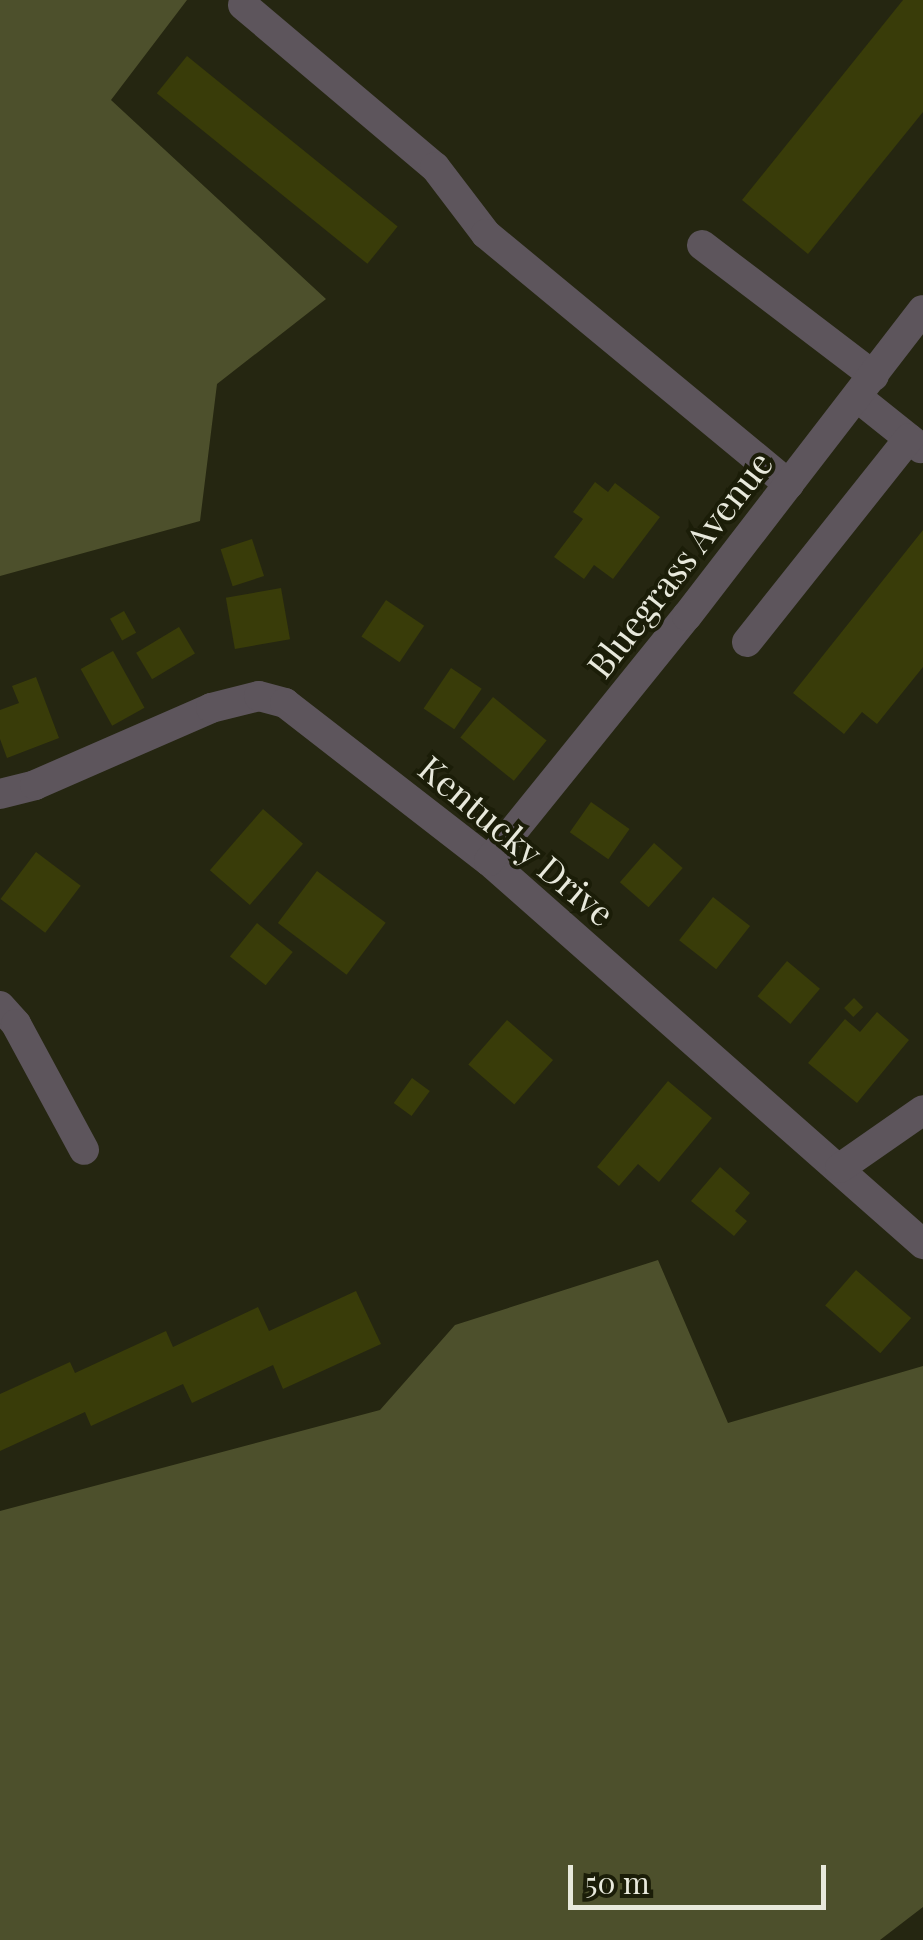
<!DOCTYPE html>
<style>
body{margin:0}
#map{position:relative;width:923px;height:1940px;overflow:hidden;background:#252611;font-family:"Playfair Display",serif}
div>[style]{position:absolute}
.green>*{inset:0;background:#4d502c}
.building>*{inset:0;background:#393c09;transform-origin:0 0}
.minor>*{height:30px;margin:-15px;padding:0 15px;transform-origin:15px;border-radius:15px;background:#5d555c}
span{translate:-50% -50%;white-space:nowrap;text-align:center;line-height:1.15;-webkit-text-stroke:8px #1b1d08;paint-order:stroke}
.street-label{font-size:35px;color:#e8e9dc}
.scale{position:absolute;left:568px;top:1865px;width:258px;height:45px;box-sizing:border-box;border:5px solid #e8e9dc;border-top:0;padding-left:12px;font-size:30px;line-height:35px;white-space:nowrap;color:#e8e9dc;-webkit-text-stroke:8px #1b1d08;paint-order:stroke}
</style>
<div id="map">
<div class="green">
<i style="clip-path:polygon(0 0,187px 0,111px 100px,326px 299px,217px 384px,200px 521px,0 576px)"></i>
<i style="clip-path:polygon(658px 1260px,728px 1423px,923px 1366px,923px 1907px,880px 1940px,0 1940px,0 1511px,380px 1410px,455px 1325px)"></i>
</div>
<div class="building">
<i style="clip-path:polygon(903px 0,923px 0,923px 112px,808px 254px,742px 200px)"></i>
<i style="left:187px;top:56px;width:271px;height:48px;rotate:39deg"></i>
<i style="clip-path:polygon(595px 482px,608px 492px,615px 483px,660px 517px,613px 579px,594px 565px,584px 579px,554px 557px,583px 519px,573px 512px)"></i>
<i style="clip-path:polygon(923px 530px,923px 667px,877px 724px,862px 712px,844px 734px,793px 693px)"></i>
<i style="left:252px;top:539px;width:39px;height:33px;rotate:72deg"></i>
<i style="left:281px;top:588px;width:52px;height:56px;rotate:80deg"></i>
<i style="left:386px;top:600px;width:46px;height:44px;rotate:34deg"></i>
<i style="left:124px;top:611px;width:25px;height:16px;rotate:61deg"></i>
<i style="left:179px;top:627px;width:31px;height:50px;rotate:59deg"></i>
<i style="left:113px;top:651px;width:65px;height:37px;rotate:61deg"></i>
<i style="left:451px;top:668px;width:37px;height:49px;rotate:34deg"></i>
<i style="clip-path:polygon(36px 677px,59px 738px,7px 758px,0 739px,0 710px,19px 703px,12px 686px)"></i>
<i style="left:493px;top:697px;width:69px;height:52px;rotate:39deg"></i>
<i style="left:591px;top:802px;width:47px;height:37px;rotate:35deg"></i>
<i style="left:263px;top:809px;width:53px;height:81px;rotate:41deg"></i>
<i style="left:654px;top:843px;width:38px;height:52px;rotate:41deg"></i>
<i style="left:36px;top:852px;width:56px;height:59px;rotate:37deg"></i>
<i style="left:317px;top:871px;width:86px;height:65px;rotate:37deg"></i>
<i style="left:713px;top:897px;width:47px;height:55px;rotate:38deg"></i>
<i style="left:257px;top:923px;width:46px;height:43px;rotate:39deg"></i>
<i style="left:787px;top:961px;width:43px;height:46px;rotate:40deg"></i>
<i style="left:854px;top:998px;width:13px;height:14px;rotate:45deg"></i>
<i style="clip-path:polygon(877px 1012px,909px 1040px,857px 1103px,808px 1063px,845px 1019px,860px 1032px)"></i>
<i style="left:507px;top:1020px;width:61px;height:59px;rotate:41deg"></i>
<i style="left:412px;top:1078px;width:22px;height:31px;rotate:36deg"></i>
<i style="clip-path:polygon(668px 1081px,712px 1118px,659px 1182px,638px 1164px,619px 1186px,597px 1167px)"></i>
<i style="clip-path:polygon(720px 1167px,750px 1193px,735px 1211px,747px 1221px,734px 1236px,691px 1201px)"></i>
<i style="left:856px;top:1270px;width:73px;height:47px;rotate:41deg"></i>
<i style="clip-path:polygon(356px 1291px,381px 1344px,283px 1389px,273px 1365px,192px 1403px,183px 1384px,91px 1426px,85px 1412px,0 1451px,0 1394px,70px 1362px,75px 1373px,166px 1331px,173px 1347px,258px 1307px,269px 1331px)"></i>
</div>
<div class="minor">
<i style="left:243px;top:5px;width:251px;rotate:40.2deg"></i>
<i style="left:435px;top:167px;width:84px;rotate:52.7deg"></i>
<i style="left:486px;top:234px;width:393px;rotate:39.6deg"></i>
<i style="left:702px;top:245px;width:216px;rotate:37.3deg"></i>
<i style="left:857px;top:397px;width:82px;rotate:38.6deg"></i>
<i style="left:747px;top:642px;width:260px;rotate:-51.5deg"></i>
<i style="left:0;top:794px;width:36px;rotate:-14deg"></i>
<i style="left:35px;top:785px;width:192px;rotate:-23.6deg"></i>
<i style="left:211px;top:708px;width:49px;rotate:-14deg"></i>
<i style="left:259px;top:696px;width:27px;rotate:15deg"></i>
<i style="left:285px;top:703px;width:258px;rotate:37.8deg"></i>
<i style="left:489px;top:861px;width:579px;rotate:41.43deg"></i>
<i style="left:489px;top:861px;width:315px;rotate:-51.1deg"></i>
<i style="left:687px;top:616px;width:386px;rotate:-52.4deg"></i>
<i style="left:0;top:1006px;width:24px;rotate:48deg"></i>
<i style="left:16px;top:1024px;width:143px;rotate:61.6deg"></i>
<i style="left:840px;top:1168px;width:101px;rotate:-34.9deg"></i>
</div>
<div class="street-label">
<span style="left:679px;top:564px;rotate:-52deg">Bluegrass Avenue</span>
<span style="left:517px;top:840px;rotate:40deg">Kentucky Drive</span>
</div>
<div class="scale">50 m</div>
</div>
